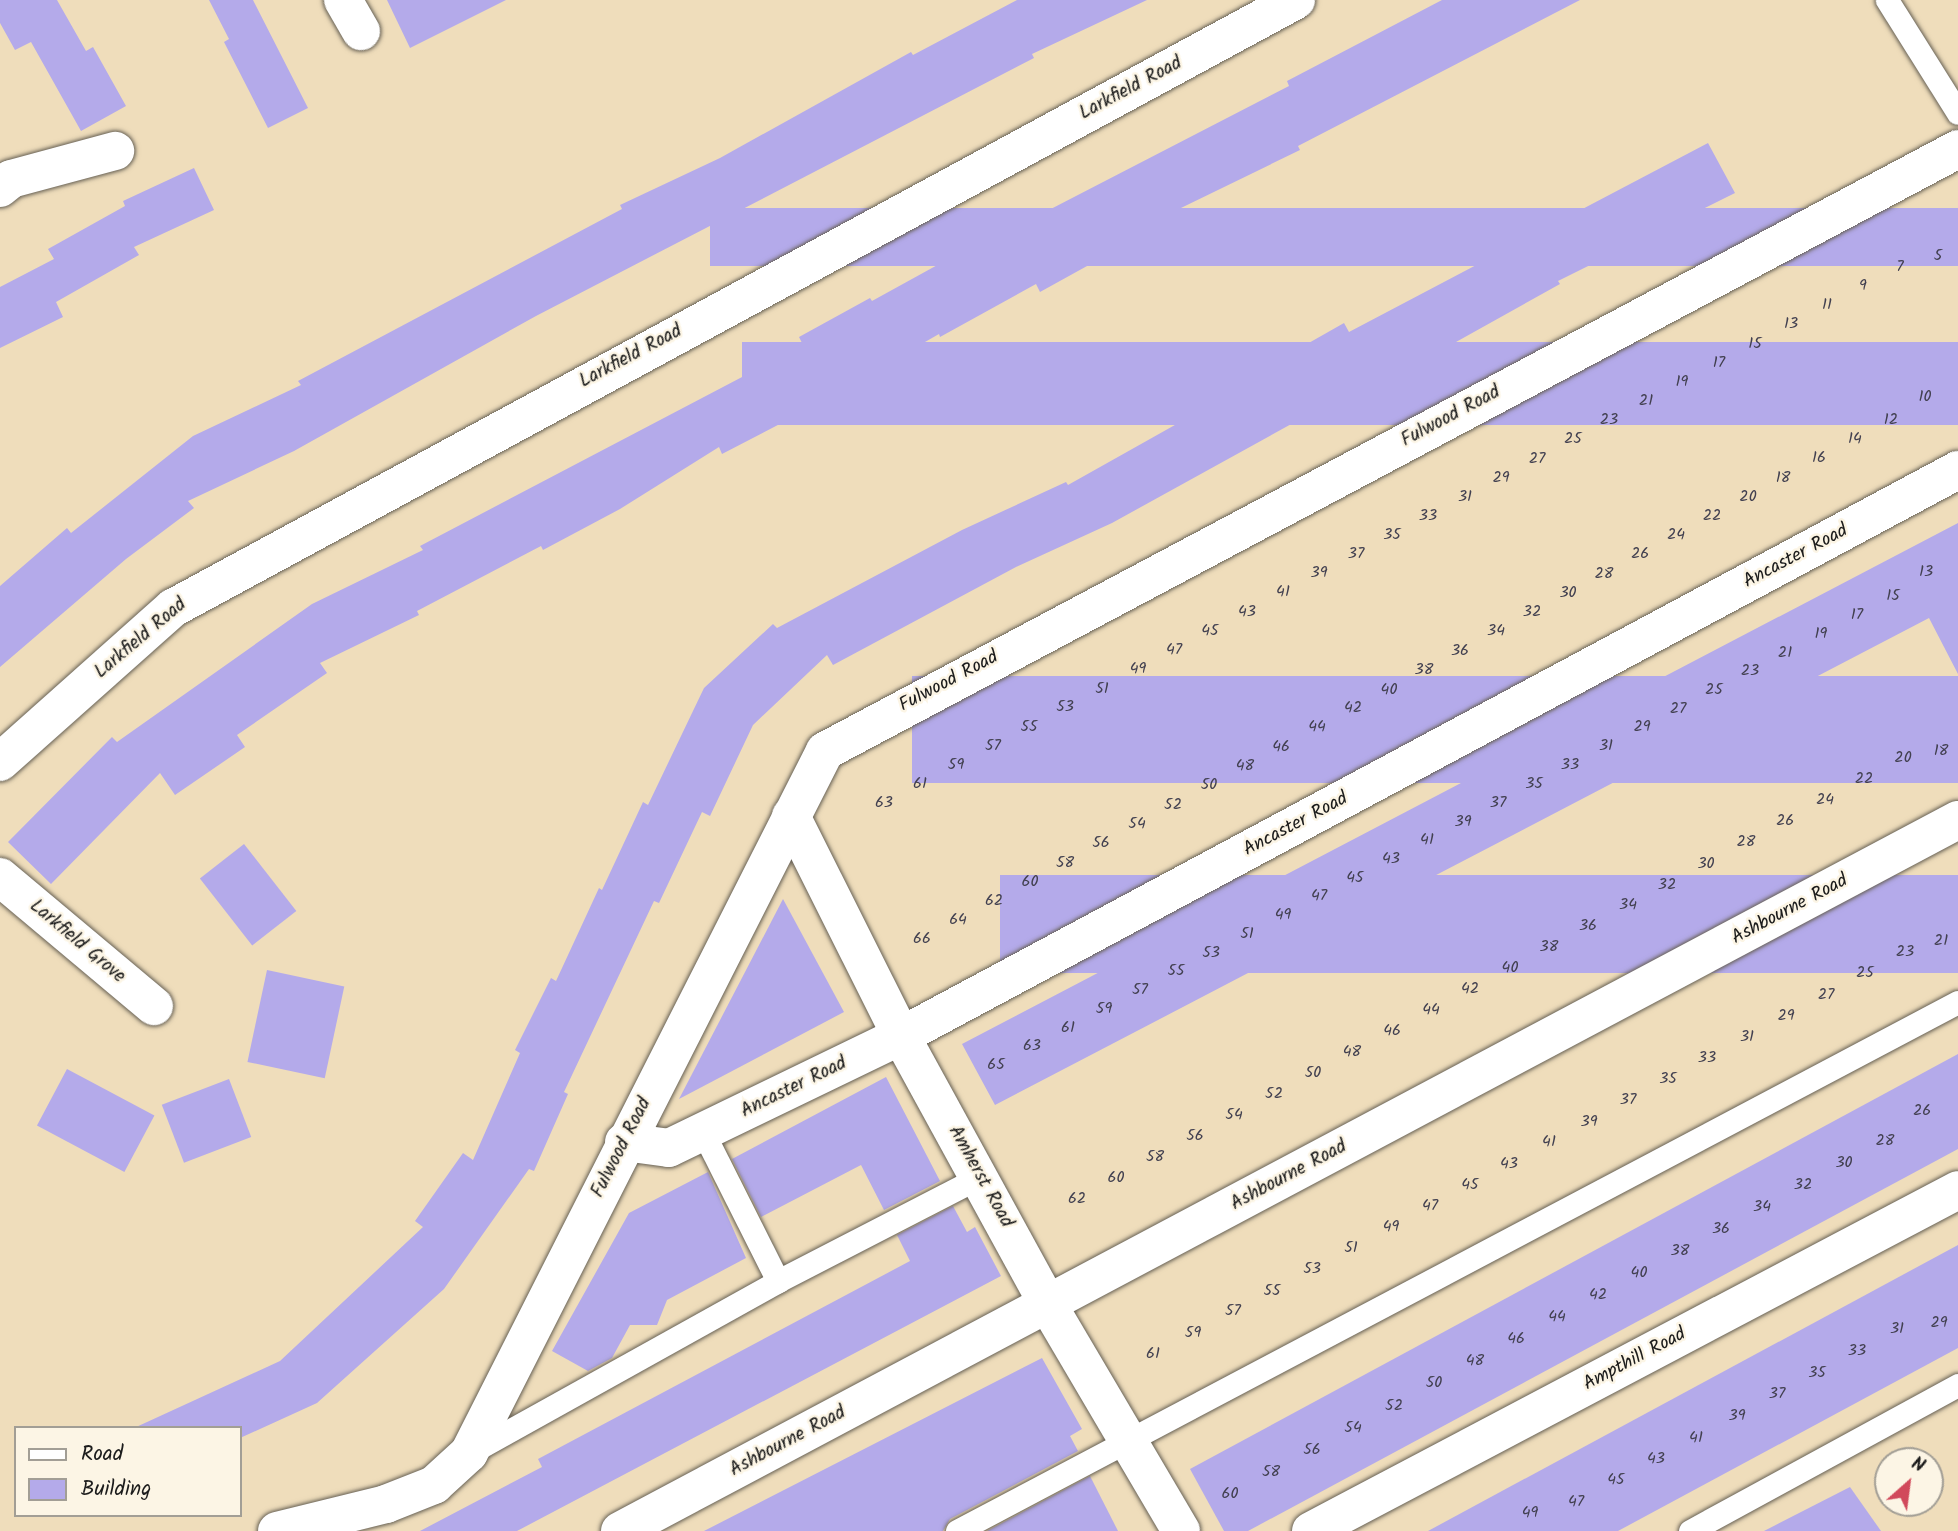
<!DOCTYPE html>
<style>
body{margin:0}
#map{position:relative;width:1958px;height:1531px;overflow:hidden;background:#efddbb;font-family:Kalam,sans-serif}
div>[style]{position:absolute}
.building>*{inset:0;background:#b4aaea;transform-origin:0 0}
.roads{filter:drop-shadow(0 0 2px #666054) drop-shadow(0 0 2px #666054)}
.service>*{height:23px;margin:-11.5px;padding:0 11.5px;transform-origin:11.5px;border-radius:11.5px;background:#fff}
.minor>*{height:38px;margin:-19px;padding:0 19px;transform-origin:19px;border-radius:19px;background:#fff}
span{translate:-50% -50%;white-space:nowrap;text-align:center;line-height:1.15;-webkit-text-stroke:5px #fcf5e5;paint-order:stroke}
.number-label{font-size:16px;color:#424050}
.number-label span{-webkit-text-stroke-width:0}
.street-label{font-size:19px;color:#1c1c1c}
.legend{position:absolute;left:14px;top:1426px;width:228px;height:91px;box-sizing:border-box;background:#fcf5e5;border:2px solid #a29e95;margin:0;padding:9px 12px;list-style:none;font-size:21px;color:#1c1c1c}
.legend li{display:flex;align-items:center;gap:14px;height:35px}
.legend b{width:35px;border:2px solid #a29e95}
.north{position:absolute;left:1874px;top:1447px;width:70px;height:70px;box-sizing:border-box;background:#fcf5e5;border:2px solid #a29e95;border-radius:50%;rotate:28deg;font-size:19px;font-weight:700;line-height:28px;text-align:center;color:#1c1c1c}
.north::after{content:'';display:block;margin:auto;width:24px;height:32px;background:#d1495b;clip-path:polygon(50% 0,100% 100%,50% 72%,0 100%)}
</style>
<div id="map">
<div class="building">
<i style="clip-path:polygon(0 0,57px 0,86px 51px,93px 47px,126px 106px,81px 131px,31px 42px,15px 50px,0 23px)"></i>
<i style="clip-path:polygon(209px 0,253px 0,308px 108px,268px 128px,224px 42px,229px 39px)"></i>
<i style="clip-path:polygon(387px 0,506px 0,410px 48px)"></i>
<i style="clip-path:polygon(1017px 0,1147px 0,1032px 54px,1034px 58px,536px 316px,294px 451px,188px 501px,194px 508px,126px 559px,0 667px,0 586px,67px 528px,71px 533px,193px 436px,301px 385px,298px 381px,622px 209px,620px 205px,720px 158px,911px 52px,913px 55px)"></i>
<i style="clip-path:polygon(1442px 0,1580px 0,1298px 146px,1300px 150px,1111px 242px,1116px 250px,1040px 292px,1036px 284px,940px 337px,939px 334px,799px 414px,722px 454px,719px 447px,620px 509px,543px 550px,541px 546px,417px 611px,419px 615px,320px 663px,327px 673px,237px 735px,245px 747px,175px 795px,160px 773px,51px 884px,8px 842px,112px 737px,117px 742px,312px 604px,423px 550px,420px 546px,803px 345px,799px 337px,870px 298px,872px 301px,981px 241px,983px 244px,1289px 86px,1287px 81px)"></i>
<i style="clip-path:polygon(1708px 143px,1735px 193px,1558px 281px,1560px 284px,1395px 376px,1391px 369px,1112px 523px,1016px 567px,833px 665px,827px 655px,753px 725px,710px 816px,702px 812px,659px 903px,654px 901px,564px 1092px,568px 1094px,534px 1171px,529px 1169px,444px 1289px,317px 1403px,240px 1438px,240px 1428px,134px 1428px,280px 1361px,423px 1227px,415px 1221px,463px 1153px,473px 1160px,520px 1053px,515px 1050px,551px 978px,556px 981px,599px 888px,602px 890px,643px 802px,648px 805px,704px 688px,773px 624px,777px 628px,962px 530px,1066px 482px,1068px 485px,1273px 370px,1270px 365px,1344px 323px,1349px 332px)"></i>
<i style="clip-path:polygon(194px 168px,214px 210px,134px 247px,139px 255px,56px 302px,63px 317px,0 348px,0 287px,54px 259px,48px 249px,125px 206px,123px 201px)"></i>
<i style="left:1958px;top:208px;width:58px;height:1248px;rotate:90deg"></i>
<i style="left:1958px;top:342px;width:83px;height:1216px;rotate:90deg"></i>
<i style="clip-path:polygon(1958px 523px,1958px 674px,1929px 618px,995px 1105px,962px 1044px)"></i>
<i style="left:1958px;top:676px;width:107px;height:1046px;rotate:90deg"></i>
<i style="left:244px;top:844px;width:85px;height:56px;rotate:52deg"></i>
<i style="left:1958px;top:875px;width:98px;height:958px;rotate:90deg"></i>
<i style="clip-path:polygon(783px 899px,844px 1012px,679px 1099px)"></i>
<i style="left:267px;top:970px;width:79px;height:94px;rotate:12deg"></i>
<i style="clip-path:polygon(1958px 1054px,1958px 1149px,1248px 1531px,1224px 1531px,1190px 1469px)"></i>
<i style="left:67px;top:1069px;width:99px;height:64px;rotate:28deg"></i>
<i style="clip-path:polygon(886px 1077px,940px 1181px,884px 1210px,861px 1165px,761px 1217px,732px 1159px)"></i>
<i style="left:229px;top:1079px;width:62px;height:72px;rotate:69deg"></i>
<i style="clip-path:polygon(708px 1172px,746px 1258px,667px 1300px,657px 1325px,630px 1325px,612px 1358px,588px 1371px,552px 1351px,629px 1213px)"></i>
<i style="clip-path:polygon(953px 1206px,967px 1232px,975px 1227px,1001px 1276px,517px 1531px,420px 1531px,542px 1467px,538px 1459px,910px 1261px,897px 1235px)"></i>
<i style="clip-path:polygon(1958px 1245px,1958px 1348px,1618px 1531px,1428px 1531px)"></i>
<i style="clip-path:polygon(1042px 1358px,1082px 1429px,1070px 1436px,1078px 1451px,950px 1519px,943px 1531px,704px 1531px)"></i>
<i style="clip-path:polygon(1090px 1476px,1118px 1531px,987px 1531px)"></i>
<i style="clip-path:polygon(1850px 1487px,1881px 1531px,1764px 1531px)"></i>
</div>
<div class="roads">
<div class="service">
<i style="left:1887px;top:0;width:133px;rotate:57.9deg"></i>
<i style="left:703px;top:1132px;width:167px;rotate:63.3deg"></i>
<i style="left:473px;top:1451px;width:349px;rotate:-29.1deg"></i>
<i style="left:778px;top:1281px;width:229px;rotate:-27.3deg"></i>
<i style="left:957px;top:1531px;width:1132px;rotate:-27.86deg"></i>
<i style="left:1690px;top:1531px;width:305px;rotate:-28.6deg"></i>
</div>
<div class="minor">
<i style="left:343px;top:0;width:36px;rotate:60deg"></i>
<i style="left:0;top:188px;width:14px;rotate:-39deg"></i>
<i style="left:11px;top:179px;width:108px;rotate:-15.1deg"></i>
<i style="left:0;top:762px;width:232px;rotate:-41.7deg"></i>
<i style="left:173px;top:608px;width:1277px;rotate:-28.43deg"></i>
<i style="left:791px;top:816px;width:246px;rotate:63.4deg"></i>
<i style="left:901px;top:1036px;width:307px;rotate:61.3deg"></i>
<i style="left:1048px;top:1305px;width:262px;rotate:59.5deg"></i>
<i style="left:0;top:877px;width:201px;rotate:40deg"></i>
<i style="left:624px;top:1142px;width:45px;rotate:7.6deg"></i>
<i style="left:669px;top:1148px;width:258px;rotate:-25.8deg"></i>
<i style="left:901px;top:1036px;width:1199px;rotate:-28.17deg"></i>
<i style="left:277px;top:1531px;width:112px;rotate:-13.9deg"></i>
<i style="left:386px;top:1504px;width:52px;rotate:-21.6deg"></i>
<i style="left:434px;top:1485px;width:47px;rotate:-42.4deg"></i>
<i style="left:469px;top:1453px;width:787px;rotate:-63.11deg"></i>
<i style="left:825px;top:751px;width:1283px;rotate:-27.98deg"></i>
<i style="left:620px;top:1531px;width:1515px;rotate:-27.99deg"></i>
<i style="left:1311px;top:1531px;width:731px;rotate:-27.79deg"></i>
</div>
</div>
<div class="number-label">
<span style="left:1938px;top:256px">5</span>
<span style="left:1900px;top:267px">7</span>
<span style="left:1863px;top:286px">9</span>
<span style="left:1827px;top:305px">11</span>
<span style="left:1791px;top:324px">13</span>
<span style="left:1755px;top:344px">15</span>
<span style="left:1719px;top:363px">17</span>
<span style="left:1682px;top:382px">19</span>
<span style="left:1925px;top:397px">10</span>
<span style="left:1646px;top:401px">21</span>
<span style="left:1609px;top:420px">23</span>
<span style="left:1891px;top:420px">12</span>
<span style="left:1573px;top:439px">25</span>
<span style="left:1855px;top:439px">14</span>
<span style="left:1819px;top:458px">16</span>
<span style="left:1537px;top:459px">27</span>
<span style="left:1501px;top:478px">29</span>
<span style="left:1783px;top:478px">18</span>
<span style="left:1465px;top:497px">31</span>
<span style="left:1748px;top:497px">20</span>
<span style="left:1428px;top:516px">33</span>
<span style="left:1712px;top:516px">22</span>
<span style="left:1392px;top:535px">35</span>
<span style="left:1676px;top:535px">24</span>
<span style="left:1356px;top:554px">37</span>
<span style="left:1640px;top:554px">26</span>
<span style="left:1926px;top:572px">13</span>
<span style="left:1319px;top:573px">39</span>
<span style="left:1604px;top:574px">28</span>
<span style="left:1283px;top:592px">41</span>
<span style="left:1568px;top:593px">30</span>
<span style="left:1893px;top:596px">15</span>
<span style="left:1247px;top:612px">43</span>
<span style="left:1532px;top:612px">32</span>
<span style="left:1857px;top:615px">17</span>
<span style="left:1210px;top:631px">45</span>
<span style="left:1496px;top:631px">34</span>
<span style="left:1821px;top:634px">19</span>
<span style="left:1174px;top:650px">47</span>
<span style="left:1460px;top:651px">36</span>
<span style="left:1785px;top:653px">21</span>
<span style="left:1138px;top:669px">49</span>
<span style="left:1424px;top:670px">38</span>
<span style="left:1750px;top:671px">23</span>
<span style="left:1102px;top:689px">51</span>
<span style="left:1389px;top:690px">40</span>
<span style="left:1714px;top:690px">25</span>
<span style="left:1065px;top:707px">53</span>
<span style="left:1353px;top:708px">42</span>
<span style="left:1678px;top:709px">27</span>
<span style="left:1029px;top:727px">55</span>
<span style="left:1317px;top:727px">44</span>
<span style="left:1642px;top:727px">29</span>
<span style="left:993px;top:746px">57</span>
<span style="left:1606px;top:746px">31</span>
<span style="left:1281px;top:747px">46</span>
<span style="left:1941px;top:751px">18</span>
<span style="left:1903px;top:758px">20</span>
<span style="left:956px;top:765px">59</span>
<span style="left:1570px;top:765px">33</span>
<span style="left:1245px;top:766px">48</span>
<span style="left:1864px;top:779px">22</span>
<span style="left:920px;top:784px">61</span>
<span style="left:1534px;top:784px">35</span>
<span style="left:1209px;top:785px">50</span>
<span style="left:1825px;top:800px">24</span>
<span style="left:884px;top:803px">63</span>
<span style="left:1498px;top:803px">37</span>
<span style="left:1173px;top:805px">52</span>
<span style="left:1785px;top:821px">26</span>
<span style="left:1463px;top:822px">39</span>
<span style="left:1137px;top:824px">54</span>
<span style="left:1427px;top:840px">41</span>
<span style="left:1746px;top:842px">28</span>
<span style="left:1101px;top:843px">56</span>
<span style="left:1391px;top:859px">43</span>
<span style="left:1065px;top:863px">58</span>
<span style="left:1706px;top:864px">30</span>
<span style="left:1355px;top:878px">45</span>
<span style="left:1030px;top:882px">60</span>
<span style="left:1667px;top:885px">32</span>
<span style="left:1319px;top:896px">47</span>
<span style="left:994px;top:901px">62</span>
<span style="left:1628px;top:905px">34</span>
<span style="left:1283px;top:915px">49</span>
<span style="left:958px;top:920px">64</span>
<span style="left:1588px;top:926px">36</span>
<span style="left:1247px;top:934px">51</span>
<span style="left:922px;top:939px">66</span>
<span style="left:1941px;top:941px">21</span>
<span style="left:1549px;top:947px">38</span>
<span style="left:1905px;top:952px">23</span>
<span style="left:1211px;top:953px">53</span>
<span style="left:1510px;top:968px">40</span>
<span style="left:1176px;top:971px">55</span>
<span style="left:1865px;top:973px">25</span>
<span style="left:1470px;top:989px">42</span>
<span style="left:1140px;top:990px">57</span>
<span style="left:1826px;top:995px">27</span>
<span style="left:1104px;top:1009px">59</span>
<span style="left:1431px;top:1010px">44</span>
<span style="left:1786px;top:1016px">29</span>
<span style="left:1068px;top:1028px">61</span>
<span style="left:1392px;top:1031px">46</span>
<span style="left:1747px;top:1037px">31</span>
<span style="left:1032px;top:1046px">63</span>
<span style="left:1352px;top:1052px">48</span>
<span style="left:1707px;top:1058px">33</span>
<span style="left:996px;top:1065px">65</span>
<span style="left:1313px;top:1073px">50</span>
<span style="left:1668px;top:1079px">35</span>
<span style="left:1274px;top:1094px">52</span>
<span style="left:1628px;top:1100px">37</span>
<span style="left:1922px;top:1111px">26</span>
<span style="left:1234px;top:1115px">54</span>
<span style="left:1589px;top:1122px">39</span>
<span style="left:1195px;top:1136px">56</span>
<span style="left:1885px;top:1141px">28</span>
<span style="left:1549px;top:1142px">41</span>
<span style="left:1155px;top:1157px">58</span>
<span style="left:1844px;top:1163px">30</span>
<span style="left:1509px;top:1164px">43</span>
<span style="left:1116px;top:1178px">60</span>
<span style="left:1470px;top:1185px">45</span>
<span style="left:1803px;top:1185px">32</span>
<span style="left:1077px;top:1199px">62</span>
<span style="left:1430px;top:1206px">47</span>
<span style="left:1762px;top:1207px">34</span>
<span style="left:1391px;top:1227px">49</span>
<span style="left:1721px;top:1229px">36</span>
<span style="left:1351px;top:1248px">51</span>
<span style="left:1680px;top:1251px">38</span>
<span style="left:1312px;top:1269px">53</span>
<span style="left:1639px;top:1273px">40</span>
<span style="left:1272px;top:1291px">55</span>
<span style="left:1598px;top:1295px">42</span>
<span style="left:1233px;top:1311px">57</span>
<span style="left:1557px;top:1317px">44</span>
<span style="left:1939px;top:1323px">29</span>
<span style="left:1897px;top:1329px">31</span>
<span style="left:1193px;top:1333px">59</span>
<span style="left:1516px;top:1339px">46</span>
<span style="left:1857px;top:1351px">33</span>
<span style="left:1153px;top:1354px">61</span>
<span style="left:1475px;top:1361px">48</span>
<span style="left:1817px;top:1373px">35</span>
<span style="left:1434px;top:1383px">50</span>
<span style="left:1777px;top:1394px">37</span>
<span style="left:1394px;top:1406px">52</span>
<span style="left:1737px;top:1416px">39</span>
<span style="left:1353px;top:1428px">54</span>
<span style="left:1696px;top:1438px">41</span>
<span style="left:1312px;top:1450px">56</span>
<span style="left:1656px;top:1459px">43</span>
<span style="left:1271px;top:1472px">58</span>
<span style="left:1616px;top:1480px">45</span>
<span style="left:1230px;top:1494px">60</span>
<span style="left:1576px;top:1502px">47</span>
<span style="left:1530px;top:1513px">49</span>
</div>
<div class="street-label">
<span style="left:1131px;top:89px;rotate:-28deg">Larkfield Road</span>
<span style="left:631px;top:357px;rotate:-28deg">Larkfield Road</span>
<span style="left:1451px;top:417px;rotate:-28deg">Fulwood Road</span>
<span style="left:1796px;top:557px;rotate:-28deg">Ancaster Road</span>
<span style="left:141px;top:639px;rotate:-40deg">Larkfield Road</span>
<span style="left:949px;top:682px;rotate:-28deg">Fulwood Road</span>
<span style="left:1296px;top:825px;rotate:-28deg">Ancaster Road</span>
<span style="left:1790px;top:910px;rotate:-28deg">Ashbourne Road</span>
<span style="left:77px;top:942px;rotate:40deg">Larkfield Grove</span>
<span style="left:794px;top:1088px;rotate:-26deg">Ancaster Road</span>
<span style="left:622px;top:1148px;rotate:-63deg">Fulwood Road</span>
<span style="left:1289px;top:1176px;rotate:-28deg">Ashbourne Road</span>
<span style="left:980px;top:1177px;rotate:61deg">Amherst Road</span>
<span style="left:1635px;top:1360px;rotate:-28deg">Ampthill Road</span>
<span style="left:788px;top:1442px;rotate:-28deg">Ashbourne Road</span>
</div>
<ul class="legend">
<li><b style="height:9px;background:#fff"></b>Road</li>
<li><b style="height:19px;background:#b4aaea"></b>Building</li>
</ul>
<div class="north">N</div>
</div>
